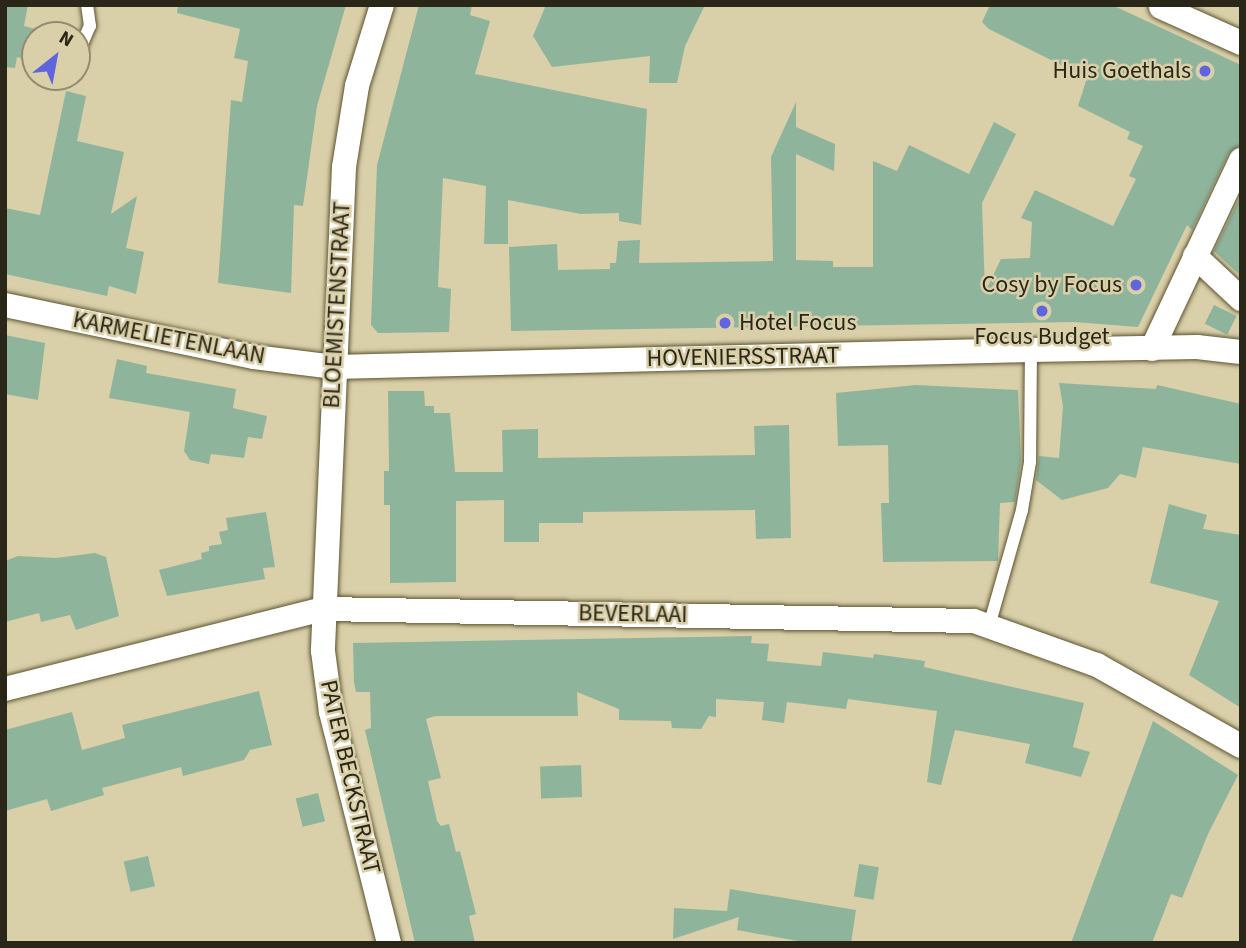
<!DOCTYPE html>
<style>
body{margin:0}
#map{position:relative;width:1246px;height:948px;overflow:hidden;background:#d9cfa9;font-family:"Source Sans 3",sans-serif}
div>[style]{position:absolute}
.building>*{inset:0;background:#8fb49c;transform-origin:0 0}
.roads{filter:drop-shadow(0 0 2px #5c5431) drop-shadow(0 0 2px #5c5431)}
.service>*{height:12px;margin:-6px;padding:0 6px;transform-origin:6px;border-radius:6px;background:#fff}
.minor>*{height:24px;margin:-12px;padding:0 12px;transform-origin:12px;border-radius:12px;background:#fff}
.dots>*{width:19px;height:19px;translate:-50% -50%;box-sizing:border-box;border:4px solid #d9cfa9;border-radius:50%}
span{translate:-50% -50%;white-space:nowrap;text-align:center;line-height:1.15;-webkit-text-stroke:5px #d9cfa9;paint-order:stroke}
.poi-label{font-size:24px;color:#2b2718}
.right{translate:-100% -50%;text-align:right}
.left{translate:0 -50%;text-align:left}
.street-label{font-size:24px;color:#2b2718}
.frame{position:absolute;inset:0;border:7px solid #2b2718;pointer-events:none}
.north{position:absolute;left:21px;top:21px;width:70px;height:70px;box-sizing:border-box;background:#d9cfa9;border:2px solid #938c6f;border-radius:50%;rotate:31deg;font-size:19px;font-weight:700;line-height:28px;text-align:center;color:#2b2718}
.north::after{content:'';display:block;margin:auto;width:24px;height:32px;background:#5e65dd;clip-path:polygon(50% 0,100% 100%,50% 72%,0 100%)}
</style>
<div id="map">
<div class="building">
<i style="clip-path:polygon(5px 5px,28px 5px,24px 26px,35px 29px,35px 54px,25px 52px,24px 59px,17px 57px,15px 68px,5px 67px)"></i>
<i style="clip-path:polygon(178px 5px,346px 5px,317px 106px,303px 206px,294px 205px,291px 293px,218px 283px,231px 100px,242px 102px,248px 61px,234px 58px,240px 29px,177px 13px)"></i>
<i style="clip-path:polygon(419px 5px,472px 5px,470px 15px,490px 21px,475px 74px,647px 109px,641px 225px,619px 221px,619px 213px,581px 214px,508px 200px,508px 244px,484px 244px,486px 186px,443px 178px,438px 287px,451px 289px,449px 332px,378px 333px,371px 325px,377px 165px)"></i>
<i style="clip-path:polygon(546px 5px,705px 5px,685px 46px,677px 83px,649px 83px,650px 56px,552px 67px,533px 36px)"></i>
<i style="clip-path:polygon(990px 5px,1112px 5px,1241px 65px,1241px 145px,1228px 154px,1192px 230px,1187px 225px,1138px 327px,1074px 322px,511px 331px,509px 247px,557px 244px,558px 270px,610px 269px,610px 263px,616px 263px,618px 241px,640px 240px,639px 263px,773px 261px,771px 157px,796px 102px,796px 127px,835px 144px,834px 171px,796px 154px,796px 260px,833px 261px,833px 267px,873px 267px,873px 161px,897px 171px,909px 145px,969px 174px,994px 122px,1016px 134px,982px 203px,985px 292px,1001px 259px,1030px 258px,1032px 222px,1021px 218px,1035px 190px,1113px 226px,1136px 179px,1129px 176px,1143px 146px,1127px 139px,1130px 132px,1078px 106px,1087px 78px,989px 29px,982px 22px)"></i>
<i style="clip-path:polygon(66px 91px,86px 96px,77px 141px,124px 152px,111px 214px,137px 196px,126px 248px,144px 252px,136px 294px,109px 286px,107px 296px,5px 274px,5px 208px,40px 215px)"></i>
<i style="clip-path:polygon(1241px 195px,1241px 276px,1214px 251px)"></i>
<i style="left:1214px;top:305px;width:25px;height:21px;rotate:26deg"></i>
<i style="clip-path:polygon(5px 335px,45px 343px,38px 400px,5px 394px)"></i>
<i style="clip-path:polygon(117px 359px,147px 366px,146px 373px,236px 389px,233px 408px,267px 416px,262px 439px,248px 437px,244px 458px,211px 454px,209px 464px,190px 460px,184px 451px,190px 412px,109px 398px)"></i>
<i style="clip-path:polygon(1059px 383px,1156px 389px,1157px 385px,1241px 404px,1241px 464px,1143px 447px,1136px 478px,1120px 474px,1108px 488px,1062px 500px,1036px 480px,1039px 456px,1059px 458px,1063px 406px)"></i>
<i style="clip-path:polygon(916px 385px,1018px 390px,1021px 461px,1015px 502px,1000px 503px,998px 561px,883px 562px,881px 503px,889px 503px,888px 445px,838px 446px,836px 393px)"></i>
<i style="clip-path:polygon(388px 391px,424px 391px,425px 406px,434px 406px,434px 413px,450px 413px,455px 472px,503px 472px,502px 430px,538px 429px,538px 458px,755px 455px,754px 426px,789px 425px,791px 538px,756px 539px,755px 510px,583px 512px,583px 523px,539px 523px,539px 542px,504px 542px,504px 500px,456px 501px,456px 582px,390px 583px,390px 505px,384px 505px,384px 471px,389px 471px)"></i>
<i style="clip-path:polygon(1169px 504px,1207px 515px,1203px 529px,1241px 535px,1241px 708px,1189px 675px,1219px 601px,1150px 583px)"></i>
<i style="clip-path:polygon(266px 512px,275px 567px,263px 568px,265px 579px,167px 596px,159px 570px,202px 559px,201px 553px,209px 551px,209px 546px,222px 544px,219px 532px,228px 530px,226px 518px)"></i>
<i style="clip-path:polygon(95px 553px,106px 557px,119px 616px,76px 630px,70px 615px,41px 622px,39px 613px,5px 622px,5px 561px,18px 556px,56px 558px)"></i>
<i style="clip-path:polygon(752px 636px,751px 643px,769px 644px,767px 661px,821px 666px,823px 652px,873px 658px,874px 654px,925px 661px,924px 667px,1084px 703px,1073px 747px,1090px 752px,1081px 777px,1025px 763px,1030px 744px,955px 730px,941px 785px,927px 782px,937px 711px,848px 699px,846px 709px,787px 702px,784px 723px,762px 720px,764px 702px,716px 699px,716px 717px,709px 716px,701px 729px,672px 728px,671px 721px,619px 720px,619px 709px,577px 692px,578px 716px,435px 716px,426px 719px,441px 778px,428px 781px,437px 821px,441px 826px,449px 824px,456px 852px,460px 851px,476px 914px,469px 916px,475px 943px,415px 943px,365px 730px,371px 728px,370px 692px,356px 692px,354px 682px,353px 643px)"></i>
<i style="clip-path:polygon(259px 691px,272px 745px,250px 750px,244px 760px,183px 776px,181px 767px,102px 788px,104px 795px,51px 811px,47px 799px,5px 811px,5px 730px,72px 712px,82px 750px,125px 738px,122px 725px)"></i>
<i style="clip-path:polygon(1153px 721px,1238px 775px,1208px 834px,1182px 898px,1171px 894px,1152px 943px,1071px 943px)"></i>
<i style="left:581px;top:765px;width:32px;height:41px;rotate:88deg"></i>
<i style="left:318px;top:793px;width:29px;height:23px;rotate:76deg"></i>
<i style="left:148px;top:856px;width:31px;height:25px;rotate:77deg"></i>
<i style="left:859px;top:864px;width:20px;height:33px;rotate:9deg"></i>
<i style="clip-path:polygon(730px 889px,856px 910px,851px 943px,809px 943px,737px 930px,739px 917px,673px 939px,674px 908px,727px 911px)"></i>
</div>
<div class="roads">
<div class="service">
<i style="left:77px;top:56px;width:33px;rotate:-67deg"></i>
<i style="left:90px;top:26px;width:21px;rotate:-98deg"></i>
<i style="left:989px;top:626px;width:121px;rotate:-74.1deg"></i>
<i style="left:1022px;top:510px;width:49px;rotate:-80.5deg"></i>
<i style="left:1030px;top:462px;width:112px;rotate:-89.5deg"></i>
</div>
<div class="minor">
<i style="left:382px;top:5px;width:85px;rotate:107.2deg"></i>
<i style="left:357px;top:86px;width:82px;rotate:99.1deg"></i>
<i style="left:344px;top:167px;width:484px;rotate:92.5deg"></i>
<i style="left:323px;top:651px;width:62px;rotate:82.5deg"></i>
<i style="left:331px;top:712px;width:238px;rotate:75.9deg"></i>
<i style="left:1161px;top:7px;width:88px;rotate:24.2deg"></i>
<i style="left:1195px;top:256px;width:63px;rotate:43.1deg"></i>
<i style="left:5px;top:305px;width:254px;rotate:11.8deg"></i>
<i style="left:254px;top:357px;width:81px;rotate:7.1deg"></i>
<i style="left:334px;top:367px;width:697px;rotate:-1.4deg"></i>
<i style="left:1031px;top:350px;width:166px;rotate:-1deg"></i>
<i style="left:1197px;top:347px;width:44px;rotate:6.5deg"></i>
<i style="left:1152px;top:349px;width:209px;rotate:-64.8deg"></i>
<i style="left:5px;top:689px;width:329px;rotate:-14.1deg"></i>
<i style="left:324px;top:609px;width:650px;rotate:1.06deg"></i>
<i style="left:974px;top:621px;width:131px;rotate:19.7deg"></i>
<i style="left:1097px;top:665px;width:165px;rotate:29.4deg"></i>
</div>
</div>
<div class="dots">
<i style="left:1205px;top:71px;background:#5e65dd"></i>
<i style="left:1136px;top:285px;background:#5e65dd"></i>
<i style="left:1042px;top:311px;background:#5e65dd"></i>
<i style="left:725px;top:323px;background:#5e65dd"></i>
</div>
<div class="poi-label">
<span class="right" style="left:1191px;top:71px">Huis Goethals</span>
<span class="right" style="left:1122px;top:285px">Cosy by Focus</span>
<span class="left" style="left:739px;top:323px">Hotel Focus</span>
<span style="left:1042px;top:337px">Focus Budget</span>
</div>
<div class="street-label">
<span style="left:337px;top:305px;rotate:-87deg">BLOEMISTENSTRAAT</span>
<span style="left:169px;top:338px;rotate:11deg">KARMELIETENLAAN</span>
<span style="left:743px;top:357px;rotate:-1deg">HOVENIERSSTRAAT</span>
<span style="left:633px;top:614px;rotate:1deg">BEVERLAAI</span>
<span style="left:350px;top:777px;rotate:77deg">PATER BECKSTRAAT</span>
</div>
<div class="frame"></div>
<div class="north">N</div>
</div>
